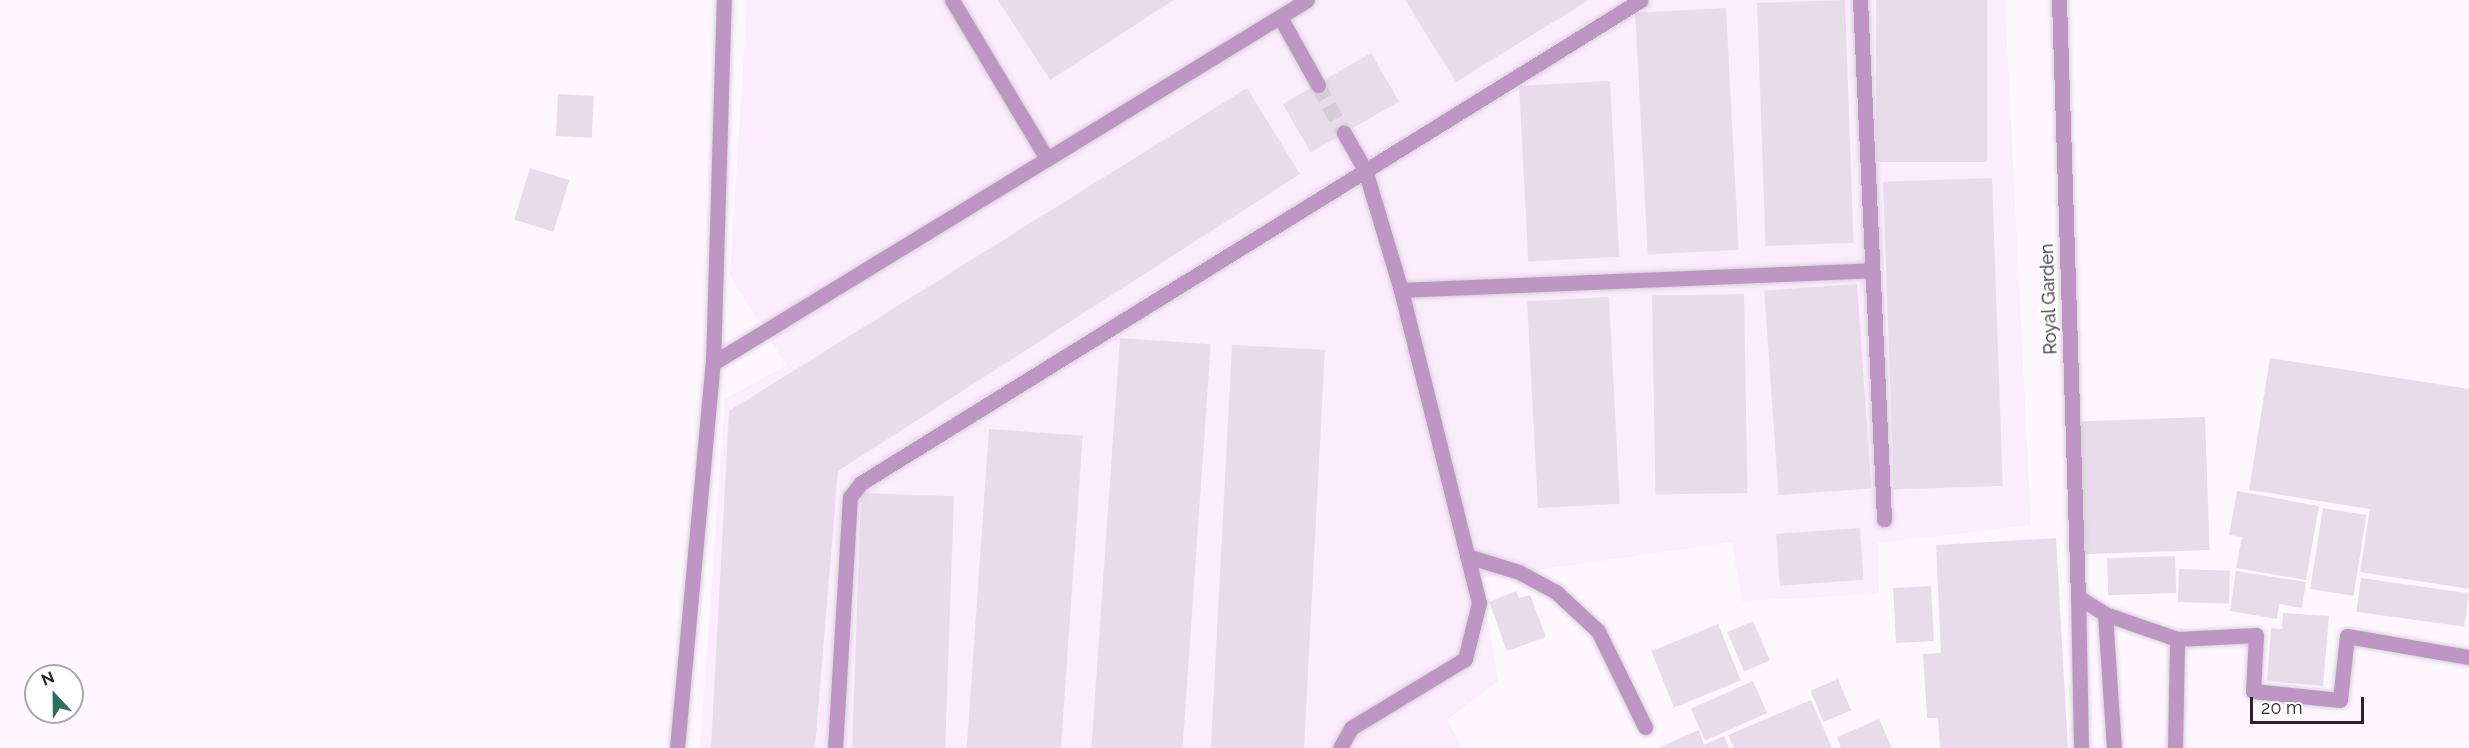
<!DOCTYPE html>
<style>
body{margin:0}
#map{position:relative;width:2469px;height:748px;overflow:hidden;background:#fef7ff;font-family:Raleway,sans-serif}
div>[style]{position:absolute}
.built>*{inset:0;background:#fbedfd}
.building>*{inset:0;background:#e8dcea;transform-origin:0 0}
.minor-tunnel>*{height:15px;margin-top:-7.5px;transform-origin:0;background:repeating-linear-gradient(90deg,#d3cdd4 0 15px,transparent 0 23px)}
.roads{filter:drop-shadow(0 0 2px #d7d1d8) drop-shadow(0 0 2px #d7d1d8)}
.minor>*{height:15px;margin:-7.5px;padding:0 7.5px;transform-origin:7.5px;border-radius:7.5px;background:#bd96c4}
span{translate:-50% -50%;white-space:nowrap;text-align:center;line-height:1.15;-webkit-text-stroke:4.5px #fff;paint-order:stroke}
.street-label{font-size:18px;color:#282429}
.north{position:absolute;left:24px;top:664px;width:60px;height:60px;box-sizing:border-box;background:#fff;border:2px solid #a9a7a9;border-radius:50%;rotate:338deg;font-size:16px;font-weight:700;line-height:24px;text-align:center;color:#282429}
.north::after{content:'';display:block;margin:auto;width:21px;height:27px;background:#2b6f61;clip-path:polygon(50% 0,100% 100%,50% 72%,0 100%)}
.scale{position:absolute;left:2250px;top:697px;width:114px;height:27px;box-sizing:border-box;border:3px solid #282429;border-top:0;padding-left:8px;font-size:18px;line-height:21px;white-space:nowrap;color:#282429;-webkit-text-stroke:4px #fff;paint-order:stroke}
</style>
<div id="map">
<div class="built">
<i style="clip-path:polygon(747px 0,2005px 0,2031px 525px,1878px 543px,1879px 594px,1742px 601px,1732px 542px,1481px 578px,1498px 681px,1447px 720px,1463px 748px,700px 748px,725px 399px,786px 365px,730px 276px)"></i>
</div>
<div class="building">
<i style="clip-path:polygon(998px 0,1174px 0,1050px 80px)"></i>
<i style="clip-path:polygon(1405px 0,1589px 0,1456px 82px)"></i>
<i style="left:1845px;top:0;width:243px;height:88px;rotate:88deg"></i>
<i style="left:1876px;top:0;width:111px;height:162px"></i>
<i style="left:1726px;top:8px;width:242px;height:91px;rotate:87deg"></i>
<i style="left:1371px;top:53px;width:56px;height:102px;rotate:60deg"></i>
<i style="left:1610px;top:81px;width:176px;height:91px;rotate:87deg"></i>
<i style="clip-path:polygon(1247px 88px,1300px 174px,838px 471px,815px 748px,711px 748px,729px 411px)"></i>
<i style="left:558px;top:94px;width:36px;height:42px;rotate:3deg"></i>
<i style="left:530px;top:168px;width:41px;height:54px;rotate:17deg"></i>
<i style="left:1992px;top:178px;width:308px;height:109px;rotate:88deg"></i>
<i style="left:1857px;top:284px;width:205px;height:93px;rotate:86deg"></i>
<i style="left:1744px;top:294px;width:199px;height:92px;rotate:89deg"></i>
<i style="left:1609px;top:297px;width:207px;height:82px;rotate:87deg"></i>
<i style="left:1120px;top:338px;width:91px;height:411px;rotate:4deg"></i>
<i style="left:1232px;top:345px;width:93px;height:404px;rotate:3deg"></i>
<i style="clip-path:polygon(2270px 358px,2469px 389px,2469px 589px,2360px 572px,2370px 509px,2249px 490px)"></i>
<i style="left:2205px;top:417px;width:133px;height:127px;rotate:88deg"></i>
<i style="left:989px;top:429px;width:94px;height:320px;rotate:4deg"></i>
<i style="clip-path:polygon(2237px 491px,2319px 506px,2306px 580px,2236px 568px,2242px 537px,2229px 535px)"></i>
<i style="left:861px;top:493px;width:93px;height:255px;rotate:2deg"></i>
<i style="left:2323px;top:508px;width:44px;height:82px;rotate:9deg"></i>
<i style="left:1860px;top:528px;width:52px;height:84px;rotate:86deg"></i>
<i style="clip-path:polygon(2056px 538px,2068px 748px,1940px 748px,1938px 718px,1927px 718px,1923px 654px,1941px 653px,1936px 545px)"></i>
<i style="left:2175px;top:556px;width:37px;height:68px;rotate:88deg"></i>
<i style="left:2179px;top:569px;width:51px;height:33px;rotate:2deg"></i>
<i style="clip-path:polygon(2236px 571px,2306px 582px,2302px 608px,2279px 604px,2277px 619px,2230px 611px)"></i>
<i style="left:2361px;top:578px;width:109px;height:34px;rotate:8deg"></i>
<i style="left:1931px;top:586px;width:55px;height:38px;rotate:87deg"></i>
<i style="clip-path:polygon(1516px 591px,1519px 598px,1530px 595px,1546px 637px,1507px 651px,1489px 602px)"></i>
<i style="clip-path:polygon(2283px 613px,2329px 616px,2323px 686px,2267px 681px,2271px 628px,2282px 629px)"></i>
<i style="left:1753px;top:621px;width:43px;height:28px;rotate:67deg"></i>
<i style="left:1718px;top:624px;width:61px;height:72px;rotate:68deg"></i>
<i style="left:1838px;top:679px;width:34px;height:30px;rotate:67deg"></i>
<i style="left:1753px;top:681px;width:35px;height:68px;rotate:66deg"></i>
<i style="clip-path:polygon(1811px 700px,1832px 748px,1734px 748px,1728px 735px)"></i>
<i style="clip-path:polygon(1879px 719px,1892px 748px,1841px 748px,1837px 737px)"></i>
<i style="clip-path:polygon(1699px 730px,1704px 745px,1724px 736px,1729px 748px,1658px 748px)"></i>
</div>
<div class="minor-tunnel">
<i style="left:1318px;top:85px;width:55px;rotate:61.6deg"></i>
</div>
<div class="roads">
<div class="minor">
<i style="left:952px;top:0;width:185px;rotate:59.1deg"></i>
<i style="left:1860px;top:0;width:520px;rotate:87.35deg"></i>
<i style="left:2059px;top:0;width:597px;rotate:88.18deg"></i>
<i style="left:1280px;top:17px;width:78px;rotate:60.8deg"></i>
<i style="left:1401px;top:290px;width:470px;rotate:-2.4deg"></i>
<i style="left:713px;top:363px;width:696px;rotate:-31.43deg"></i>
<i style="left:1467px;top:556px;width:54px;rotate:17.1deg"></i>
<i style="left:1519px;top:572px;width:42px;rotate:28.4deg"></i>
<i style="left:1556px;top:592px;width:57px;rotate:42.9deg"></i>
<i style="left:1598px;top:631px;width:107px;rotate:63.9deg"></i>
<i style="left:2105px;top:614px;width:134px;rotate:86.2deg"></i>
<i style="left:677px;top:748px;width:387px;rotate:-84.7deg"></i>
<i style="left:713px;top:363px;width:363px;rotate:-88.3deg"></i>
<i style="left:835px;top:748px;width:251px;rotate:-86.6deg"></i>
<i style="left:850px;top:497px;width:18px;rotate:-52deg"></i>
<i style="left:861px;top:483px;width:917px;rotate:-31.77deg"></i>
<i style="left:1340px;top:748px;width:23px;rotate:-61deg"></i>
<i style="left:1351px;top:728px;width:133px;rotate:-31.2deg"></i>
<i style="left:1465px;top:659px;width:58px;rotate:-76deg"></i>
<i style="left:1479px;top:603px;width:323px;rotate:-104deg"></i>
<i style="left:1401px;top:290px;width:125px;rotate:-106.7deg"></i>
<i style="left:1365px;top:170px;width:43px;rotate:-119.6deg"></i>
<i style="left:2081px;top:748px;width:151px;rotate:-91.1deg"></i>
<i style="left:2078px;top:597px;width:32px;rotate:32deg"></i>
<i style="left:2105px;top:614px;width:76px;rotate:19.1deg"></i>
<i style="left:2177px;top:639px;width:79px;rotate:-2.9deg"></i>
<i style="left:2256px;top:635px;width:56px;rotate:93.1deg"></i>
<i style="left:2253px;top:691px;width:87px;rotate:5.9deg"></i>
<i style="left:2340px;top:700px;width:64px;rotate:-83.8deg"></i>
<i style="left:2347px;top:636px;width:124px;rotate:9.8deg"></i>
<i style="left:2175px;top:748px;width:109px;rotate:-88.9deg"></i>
</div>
</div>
<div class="street-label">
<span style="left:2049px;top:299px;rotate:-92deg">Royal Garden</span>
</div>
<div class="north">N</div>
<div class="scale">20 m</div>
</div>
